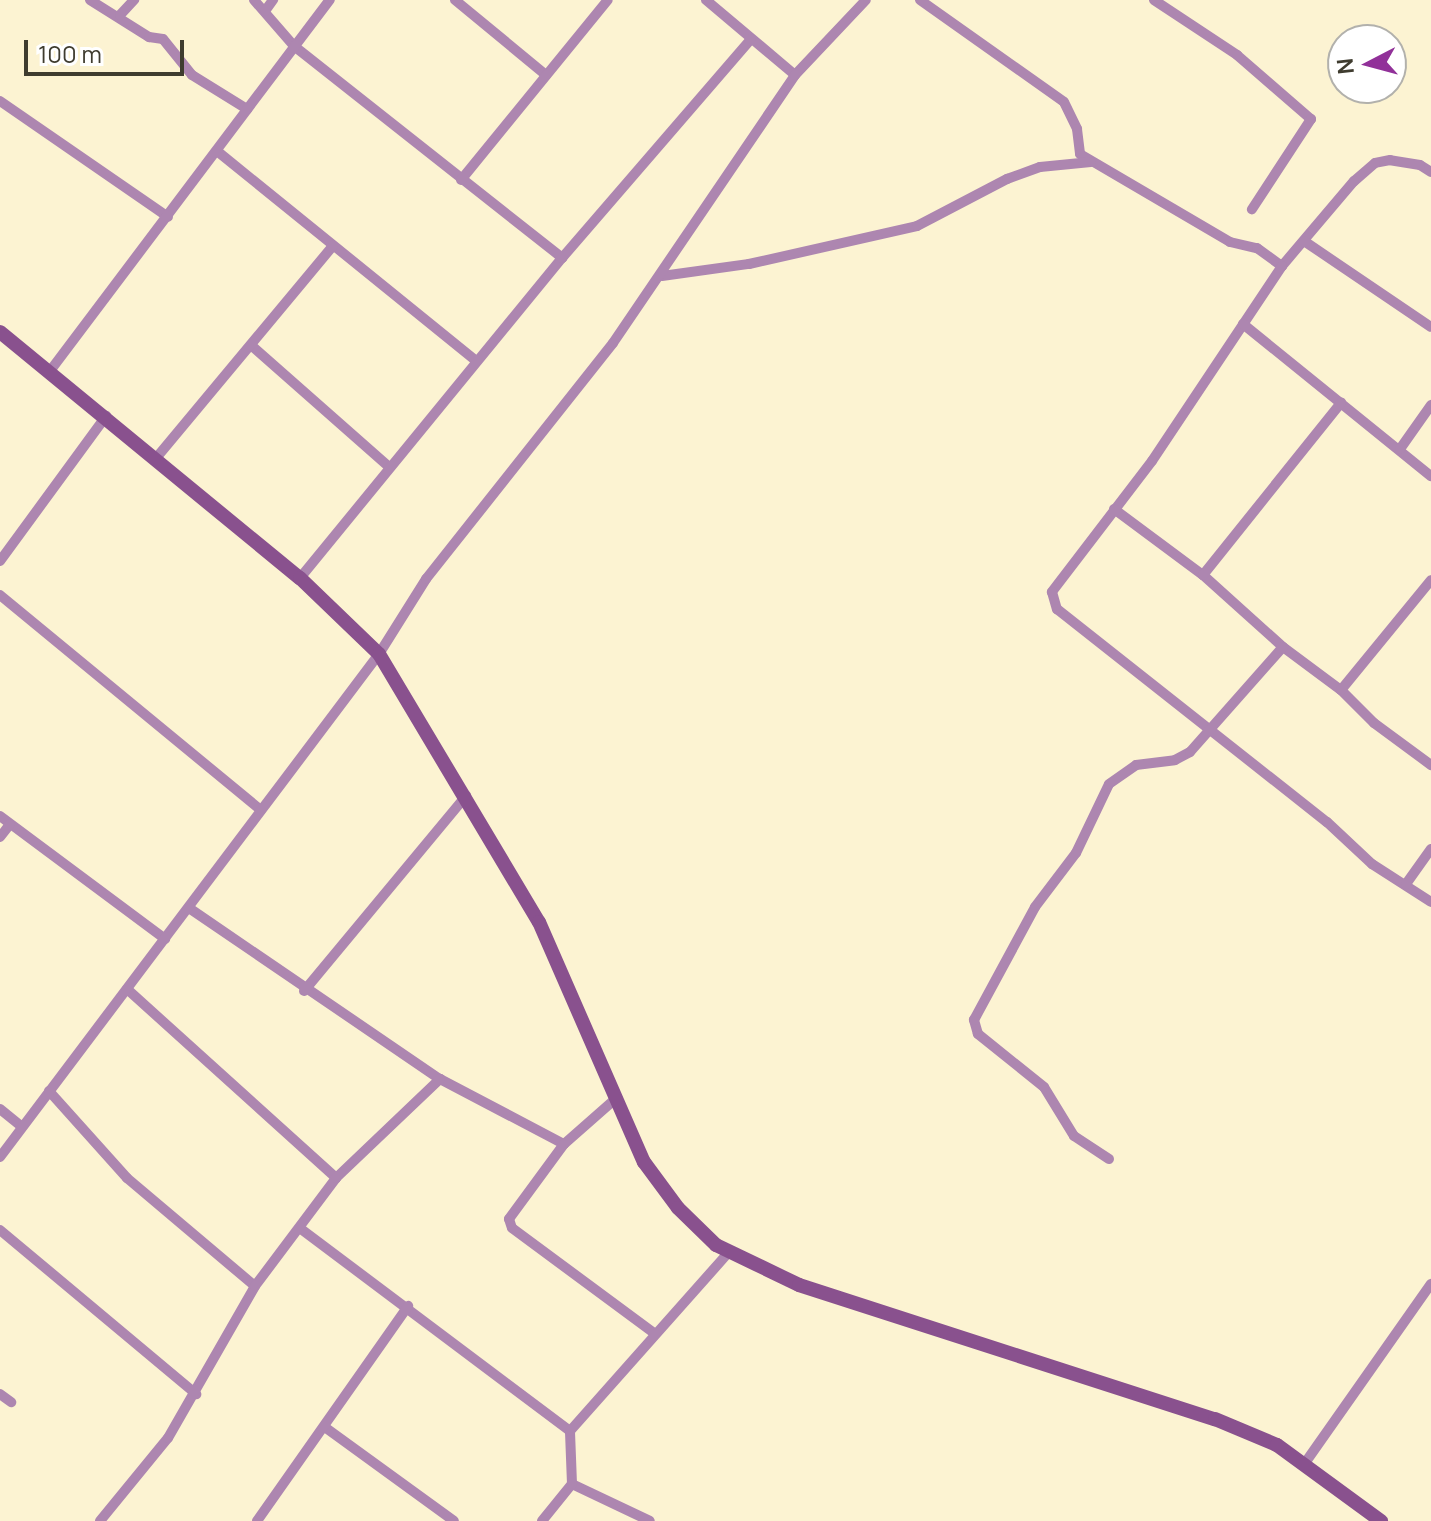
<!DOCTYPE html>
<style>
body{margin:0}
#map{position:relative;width:1431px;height:1521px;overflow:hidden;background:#fcf3d2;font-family:Manrope,sans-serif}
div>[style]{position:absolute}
.street>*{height:10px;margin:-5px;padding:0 5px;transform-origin:5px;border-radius:5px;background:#ad86b0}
.secondary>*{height:14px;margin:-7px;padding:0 7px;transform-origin:7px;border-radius:7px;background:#89518e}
span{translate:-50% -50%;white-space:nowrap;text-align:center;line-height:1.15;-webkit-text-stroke:6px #fff;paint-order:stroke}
.north{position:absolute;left:1327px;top:24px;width:80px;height:80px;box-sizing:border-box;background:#fff;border:2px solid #b2b1ac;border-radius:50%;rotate:264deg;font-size:22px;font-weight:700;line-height:32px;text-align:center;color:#3f3c2f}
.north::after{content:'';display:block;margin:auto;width:28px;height:36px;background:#913199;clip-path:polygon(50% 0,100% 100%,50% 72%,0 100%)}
.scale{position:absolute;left:24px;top:40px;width:160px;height:36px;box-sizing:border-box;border:4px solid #3f3c2f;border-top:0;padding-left:10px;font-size:24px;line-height:28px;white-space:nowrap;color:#3f3c2f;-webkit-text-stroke:6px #fff;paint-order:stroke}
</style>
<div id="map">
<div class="street">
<i style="left:90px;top:0;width:70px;rotate:32.1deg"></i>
<i style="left:149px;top:37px;width:14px;rotate:8deg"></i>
<i style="left:163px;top:39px;width:46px;rotate:51.1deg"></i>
<i style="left:192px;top:75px;width:65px;rotate:31.7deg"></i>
<i style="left:254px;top:0;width:61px;rotate:49deg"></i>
<i style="left:294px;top:46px;width:342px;rotate:38.3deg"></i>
<i style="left:455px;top:0;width:118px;rotate:39.5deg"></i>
<i style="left:706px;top:0;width:116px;rotate:40.1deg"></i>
<i style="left:920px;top:0;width:176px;rotate:35.3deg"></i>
<i style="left:1064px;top:102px;width:30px;rotate:64deg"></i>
<i style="left:1077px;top:129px;width:25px;rotate:83deg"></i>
<i style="left:1080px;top:154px;width:174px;rotate:30.4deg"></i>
<i style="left:1230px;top:242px;width:28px;rotate:13deg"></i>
<i style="left:1257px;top:248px;width:31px;rotate:36deg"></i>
<i style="left:1154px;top:0;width:100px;rotate:33.5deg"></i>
<i style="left:1237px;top:55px;width:98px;rotate:40.9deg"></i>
<i style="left:1311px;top:119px;width:108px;rotate:123.2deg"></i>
<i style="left:265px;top:11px;width:14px;rotate:-54deg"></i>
<i style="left:120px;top:15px;width:21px;rotate:-47deg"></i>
<i style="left:0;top:101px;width:204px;rotate:34.6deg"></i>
<i style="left:217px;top:151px;width:333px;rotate:39deg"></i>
<i style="left:1431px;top:172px;width:13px;rotate:-148deg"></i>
<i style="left:1420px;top:165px;width:30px;rotate:-171deg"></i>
<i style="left:1390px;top:160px;width:15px;rotate:169deg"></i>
<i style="left:1375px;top:163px;width:28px;rotate:139deg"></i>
<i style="left:1354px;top:181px;width:111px;rotate:130.3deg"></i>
<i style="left:1282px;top:266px;width:234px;rotate:123.7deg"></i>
<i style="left:1152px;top:461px;width:165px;rotate:127.4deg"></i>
<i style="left:1052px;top:592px;width:18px;rotate:74deg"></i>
<i style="left:1057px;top:609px;width:344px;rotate:38.3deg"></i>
<i style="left:1327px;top:822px;width:62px;rotate:43deg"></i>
<i style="left:1372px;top:864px;width:70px;rotate:32.8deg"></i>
<i style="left:461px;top:180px;width:232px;rotate:-50.8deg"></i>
<i style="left:1304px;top:241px;width:153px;rotate:34.1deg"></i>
<i style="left:662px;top:276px;width:88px;rotate:-7.9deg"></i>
<i style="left:749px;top:264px;width:172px;rotate:-12.7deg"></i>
<i style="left:917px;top:226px;width:102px;rotate:-27.6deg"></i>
<i style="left:1007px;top:179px;width:35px;rotate:-20deg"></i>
<i style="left:1040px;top:167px;width:51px;rotate:-5.6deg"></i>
<i style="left:1243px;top:324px;width:242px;rotate:39deg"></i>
<i style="left:252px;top:346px;width:181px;rotate:41.4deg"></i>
<i style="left:50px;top:371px;width:465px;rotate:-53deg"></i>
<i style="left:1400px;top:449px;width:54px;rotate:-54.8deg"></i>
<i style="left:157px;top:457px;width:275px;rotate:-50.2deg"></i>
<i style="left:1114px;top:509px;width:111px;rotate:36.6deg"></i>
<i style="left:1203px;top:575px;width:108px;rotate:42deg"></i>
<i style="left:1283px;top:647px;width:72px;rotate:36.6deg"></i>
<i style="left:1341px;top:690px;width:47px;rotate:45deg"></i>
<i style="left:1374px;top:723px;width:71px;rotate:36.4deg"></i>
<i style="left:0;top:561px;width:180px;rotate:-53.8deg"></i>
<i style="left:1203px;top:575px;width:221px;rotate:-51.3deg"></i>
<i style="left:300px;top:578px;width:414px;rotate:-50.7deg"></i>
<i style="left:562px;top:258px;width:289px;rotate:-49.2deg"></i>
<i style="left:0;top:595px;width:338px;rotate:39.5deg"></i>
<i style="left:1341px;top:690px;width:142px;rotate:-50.7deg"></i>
<i style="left:0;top:816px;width:206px;rotate:36.7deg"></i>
<i style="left:0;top:837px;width:16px;rotate:-52deg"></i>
<i style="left:1406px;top:884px;width:43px;rotate:-54.5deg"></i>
<i style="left:189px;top:908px;width:304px;rotate:34.3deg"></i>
<i style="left:440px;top:1079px;width:140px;rotate:27.7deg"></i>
<i style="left:127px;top:989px;width:282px;rotate:42.1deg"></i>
<i style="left:304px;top:991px;width:254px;rotate:-50.3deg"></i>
<i style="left:49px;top:1091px;width:117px;rotate:48.1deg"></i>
<i style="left:127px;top:1178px;width:167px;rotate:40.2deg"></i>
<i style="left:613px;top:1101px;width:65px;rotate:138.7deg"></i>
<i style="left:564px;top:1144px;width:93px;rotate:126.3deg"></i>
<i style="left:509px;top:1219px;width:9px;rotate:72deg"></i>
<i style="left:512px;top:1228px;width:177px;rotate:36.5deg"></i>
<i style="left:0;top:1109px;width:28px;rotate:39deg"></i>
<i style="left:0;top:1157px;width:630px;rotate:-53deg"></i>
<i style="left:379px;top:654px;width:89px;rotate:-57.9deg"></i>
<i style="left:426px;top:579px;width:301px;rotate:-51.6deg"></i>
<i style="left:613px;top:343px;width:324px;rotate:-55.8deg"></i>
<i style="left:795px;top:75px;width:103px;rotate:-46.6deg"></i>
<i style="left:1109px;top:1159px;width:42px;rotate:-146.7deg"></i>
<i style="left:1074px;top:1136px;width:57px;rotate:-121.5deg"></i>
<i style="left:1044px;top:1087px;width:85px;rotate:-141.2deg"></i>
<i style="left:978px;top:1034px;width:15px;rotate:-106deg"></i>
<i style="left:974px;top:1020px;width:128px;rotate:-61.6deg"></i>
<i style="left:1035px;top:907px;width:68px;rotate:-52.8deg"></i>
<i style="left:1076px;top:853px;width:76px;rotate:-64.4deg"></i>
<i style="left:1109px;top:784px;width:33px;rotate:-35deg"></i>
<i style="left:1136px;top:765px;width:39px;rotate:-7deg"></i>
<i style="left:1175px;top:760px;width:17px;rotate:-28deg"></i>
<i style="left:1190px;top:752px;width:140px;rotate:-48.5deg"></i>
<i style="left:301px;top:1229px;width:336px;rotate:36.9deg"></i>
<i style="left:0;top:1230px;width:256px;rotate:39.9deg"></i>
<i style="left:0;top:1394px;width:14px;rotate:36deg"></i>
<i style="left:326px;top:1428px;width:158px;rotate:36deg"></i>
<i style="left:1305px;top:1463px;width:219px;rotate:-54.9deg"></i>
<i style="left:572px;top:1484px;width:86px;rotate:25.4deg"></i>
<i style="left:100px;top:1521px;width:107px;rotate:-50.7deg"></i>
<i style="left:168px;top:1438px;width:175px;rotate:-60.2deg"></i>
<i style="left:255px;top:1286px;width:135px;rotate:-53.1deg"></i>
<i style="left:336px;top:1178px;width:144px;rotate:-43.6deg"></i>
<i style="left:257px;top:1521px;width:263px;rotate:-54.9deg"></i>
<i style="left:542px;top:1521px;width:48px;rotate:-51deg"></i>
<i style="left:572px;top:1484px;width:53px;rotate:-92.2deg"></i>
<i style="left:570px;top:1431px;width:239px;rotate:-48.4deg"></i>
</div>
<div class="secondary">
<i style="left:0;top:332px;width:388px;rotate:39.4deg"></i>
<i style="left:300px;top:578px;width:110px;rotate:43.9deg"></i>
<i style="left:379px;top:654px;width:312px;rotate:59.2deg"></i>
<i style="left:539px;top:922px;width:262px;rotate:66.4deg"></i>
<i style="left:644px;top:1162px;width:57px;rotate:53.5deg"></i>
<i style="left:678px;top:1208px;width:53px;rotate:44.2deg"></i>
<i style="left:716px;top:1245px;width:92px;rotate:25.7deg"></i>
<i style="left:799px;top:1285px;width:437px;rotate:17.9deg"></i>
<i style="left:1215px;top:1419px;width:67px;rotate:22.8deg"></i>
<i style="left:1277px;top:1445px;width:129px;rotate:36.2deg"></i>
</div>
<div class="north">N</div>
<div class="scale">100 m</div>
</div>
